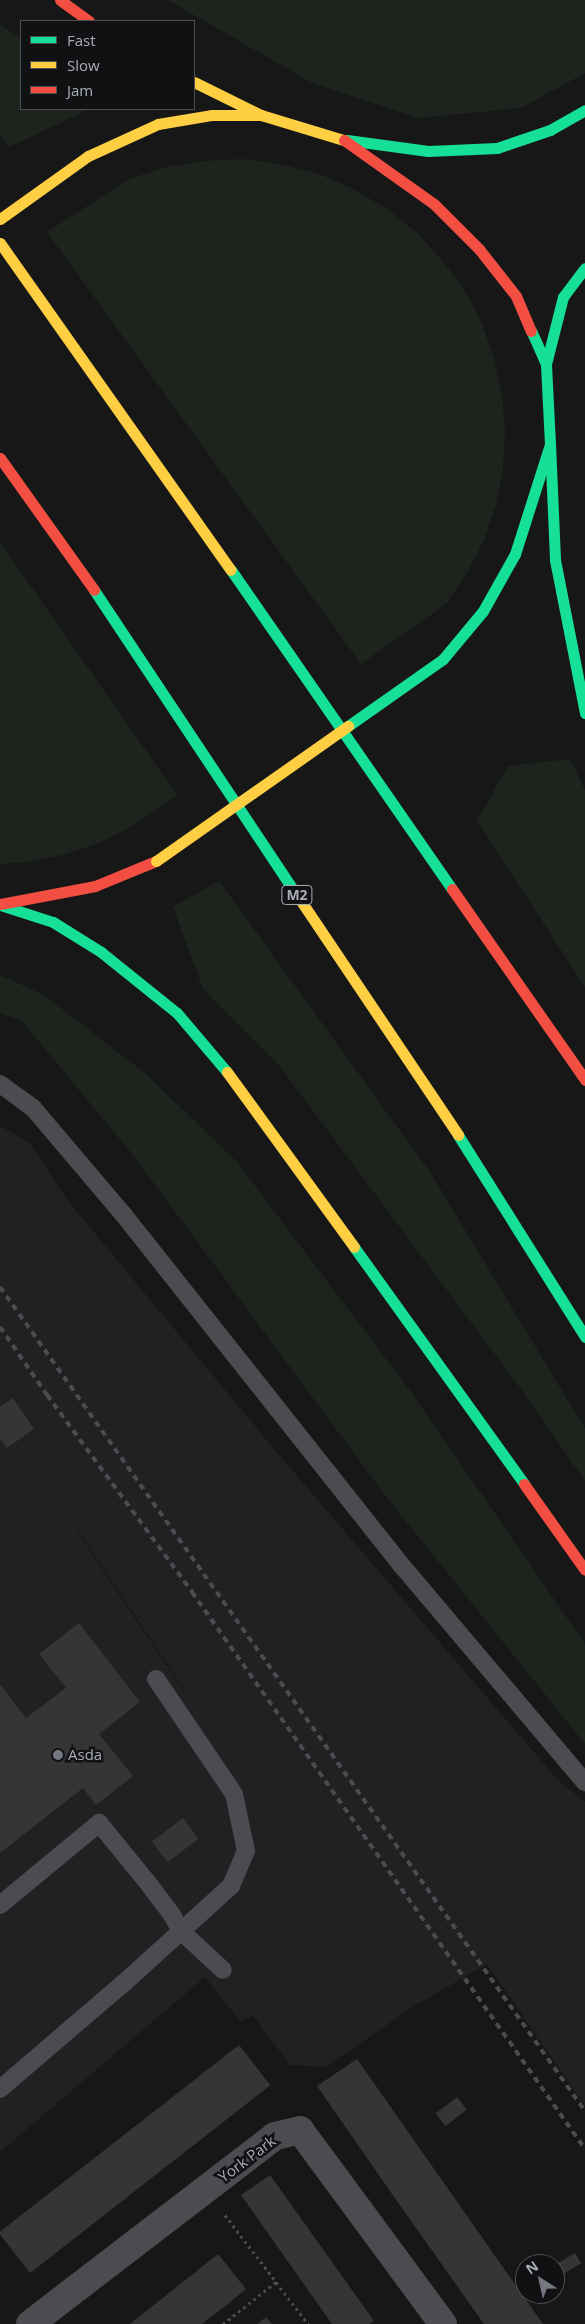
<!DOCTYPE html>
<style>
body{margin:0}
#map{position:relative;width:585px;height:2324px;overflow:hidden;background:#171717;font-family:"Open Sans",sans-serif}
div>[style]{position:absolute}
.built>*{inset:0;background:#212123}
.green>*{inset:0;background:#1d241e}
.building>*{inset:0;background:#353536;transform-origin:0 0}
.path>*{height:3px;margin-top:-1.5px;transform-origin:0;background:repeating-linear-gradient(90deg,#4d4e52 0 2.5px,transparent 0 6.5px)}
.lane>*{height:18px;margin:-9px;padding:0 9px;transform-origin:9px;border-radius:9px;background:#4b4c50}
.street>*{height:28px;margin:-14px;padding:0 14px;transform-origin:14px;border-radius:14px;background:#4b4c50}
.fast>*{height:11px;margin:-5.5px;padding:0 5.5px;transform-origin:5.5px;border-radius:5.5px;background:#16e098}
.slow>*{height:11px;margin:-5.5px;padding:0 5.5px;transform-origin:5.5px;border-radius:5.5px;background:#ffcf43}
.jam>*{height:11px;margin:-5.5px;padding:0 5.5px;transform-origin:5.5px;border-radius:5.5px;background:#f24e42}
.rail>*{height:4px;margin-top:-2px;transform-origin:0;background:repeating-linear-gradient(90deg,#4b4c4f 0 6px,transparent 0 11px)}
.fast-bridge>*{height:11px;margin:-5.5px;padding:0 5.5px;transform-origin:5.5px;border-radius:5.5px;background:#16e098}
.slow-bridge>*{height:11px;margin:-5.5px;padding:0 5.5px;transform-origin:5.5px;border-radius:5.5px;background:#ffcf43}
.dots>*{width:14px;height:14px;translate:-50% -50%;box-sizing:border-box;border:2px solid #111113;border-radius:50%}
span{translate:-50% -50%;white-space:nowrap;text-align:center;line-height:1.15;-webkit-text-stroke:5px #111113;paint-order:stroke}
.shield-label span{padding:1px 4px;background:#111113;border:1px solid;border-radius:4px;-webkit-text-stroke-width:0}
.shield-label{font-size:14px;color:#a8adb8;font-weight:700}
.poi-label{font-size:15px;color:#a8adb8}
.left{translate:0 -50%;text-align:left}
.street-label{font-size:15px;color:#a8adb8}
.legend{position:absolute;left:20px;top:20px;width:175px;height:90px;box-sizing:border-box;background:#111113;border:1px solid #4d4f55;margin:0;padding:6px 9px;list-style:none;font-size:15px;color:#a8adb8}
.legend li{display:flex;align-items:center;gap:10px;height:25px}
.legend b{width:25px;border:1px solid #4d4f55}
.north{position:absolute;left:515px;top:2254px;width:50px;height:50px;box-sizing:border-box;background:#111113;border:1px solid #4d4f55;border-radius:50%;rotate:325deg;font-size:14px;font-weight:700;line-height:20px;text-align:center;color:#a8adb8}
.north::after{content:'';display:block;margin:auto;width:18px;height:22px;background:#757880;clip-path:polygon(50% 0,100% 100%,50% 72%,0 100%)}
</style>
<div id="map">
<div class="built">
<i style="clip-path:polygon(evenodd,0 1126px,30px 1143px,68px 1201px,274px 1449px,557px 1779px,585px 1802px,585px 2106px,487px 1964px,411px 2008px,326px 2067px,290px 2065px,253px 2016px,240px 2021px,205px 1977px,0 2152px,0 1126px,77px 1531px,78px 1531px,219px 1741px,136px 1620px,77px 1531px)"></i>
</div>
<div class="green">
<i style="clip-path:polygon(168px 0,585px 0,585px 73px,521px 108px,419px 118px,314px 84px)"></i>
<i style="clip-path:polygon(0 24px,21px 39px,21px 109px,90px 109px,9px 147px,0 134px)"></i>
<i style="clip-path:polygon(242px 159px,280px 164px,317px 173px,353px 189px,386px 208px,416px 232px,442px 260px,465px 291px,482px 324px,494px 359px,502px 395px,505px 432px,503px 469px,496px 505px,484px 540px,467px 573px,446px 604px,361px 664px,47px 232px,129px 179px,166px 167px,203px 161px)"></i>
<i style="clip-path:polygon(0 542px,177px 795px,134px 825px,101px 842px,66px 854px,30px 862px,0 864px)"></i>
<i style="clip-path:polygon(570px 759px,585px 790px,585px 987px,477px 821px,508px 766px)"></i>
<i style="clip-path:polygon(219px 881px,432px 1175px,585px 1429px,585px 1481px,524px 1393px,277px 1063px,203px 989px,173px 907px)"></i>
<i style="clip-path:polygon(0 975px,44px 995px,146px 1074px,237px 1162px,411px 1392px,585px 1644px,585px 1744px,384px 1494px,133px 1155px,21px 1020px,0 1013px)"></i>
</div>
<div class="building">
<i style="clip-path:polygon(13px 1398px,34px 1429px,7px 1448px,0 1438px,0 1407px)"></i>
<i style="clip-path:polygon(79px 1623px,140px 1702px,99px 1734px,133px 1776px,96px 1805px,83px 1788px,0 1853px,0 1684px,26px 1718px,66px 1688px,39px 1654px)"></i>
<i style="left:183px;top:1818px;width:26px;height:39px;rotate:53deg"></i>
<i style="left:239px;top:2045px;width:51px;height:305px;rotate:52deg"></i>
<i style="clip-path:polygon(357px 2059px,507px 2273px,543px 2324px,484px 2324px,392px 2194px,317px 2086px)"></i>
<i style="left:457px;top:2097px;width:16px;height:27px;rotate:52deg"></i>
<i style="clip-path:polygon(270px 2175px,374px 2321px,369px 2324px,332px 2324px,241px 2195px)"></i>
<i style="left:575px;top:2253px;width:12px;height:20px;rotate:59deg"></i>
<i style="clip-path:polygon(218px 2254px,246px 2289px,229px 2303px,202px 2324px,130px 2324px)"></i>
<i style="clip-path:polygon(266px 2317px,272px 2324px,257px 2324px)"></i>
</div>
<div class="path">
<i style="left:225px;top:2215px;width:137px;rotate:52.7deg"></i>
<i style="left:223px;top:2324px;width:68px;rotate:-38.4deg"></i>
</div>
<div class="lane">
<i style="left:0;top:1084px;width:41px;rotate:36deg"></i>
<i style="left:33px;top:1108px;width:139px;rotate:49.7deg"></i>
<i style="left:123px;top:1214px;width:451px;rotate:51.6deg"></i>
<i style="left:403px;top:1567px;width:282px;rotate:49.8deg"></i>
<i style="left:0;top:1905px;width:129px;rotate:-39.6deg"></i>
<i style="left:99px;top:1823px;width:77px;rotate:50.8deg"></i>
<i style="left:148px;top:1883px;width:40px;rotate:53deg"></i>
<i style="left:172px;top:1915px;width:18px;rotate:61deg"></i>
<i style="left:181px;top:1931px;width:57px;rotate:42.9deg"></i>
<i style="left:0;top:2089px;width:165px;rotate:-40.6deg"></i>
<i style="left:125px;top:1982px;width:143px;rotate:-42.2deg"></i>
<i style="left:231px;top:1886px;width:38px;rotate:-67deg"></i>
<i style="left:246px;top:1851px;width:58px;rotate:-101.9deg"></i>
<i style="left:234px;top:1794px;width:139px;rotate:-124.1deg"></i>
</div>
<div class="street">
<i style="left:30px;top:2324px;width:309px;rotate:-37.5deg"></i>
<i style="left:275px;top:2136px;width:26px;rotate:-13deg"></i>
<i style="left:300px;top:2130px;width:241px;rotate:53.6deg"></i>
</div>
<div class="fast">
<i style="left:347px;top:140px;width:82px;rotate:7.7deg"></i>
<i style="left:428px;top:151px;width:69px;rotate:-2.5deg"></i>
<i style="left:497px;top:148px;width:56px;rotate:-18.8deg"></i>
<i style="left:550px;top:130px;width:40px;rotate:-29.7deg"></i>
<i style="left:546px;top:364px;width:69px;rotate:-75.8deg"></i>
<i style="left:563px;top:297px;width:36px;rotate:-53deg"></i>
<i style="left:550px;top:444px;width:116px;rotate:87.5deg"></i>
<i style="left:555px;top:560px;width:156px;rotate:78.9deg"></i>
<i style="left:231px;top:570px;width:388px;rotate:55.3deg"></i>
<i style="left:94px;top:590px;width:366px;rotate:56.4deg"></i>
<i style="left:443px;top:659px;width:62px;rotate:-50.2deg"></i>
<i style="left:483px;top:611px;width:65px;rotate:-60.7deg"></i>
<i style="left:515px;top:554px;width:115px;rotate:-72.3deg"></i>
<i style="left:550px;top:444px;width:80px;rotate:-92.9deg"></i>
<i style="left:546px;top:364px;width:36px;rotate:-114deg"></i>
<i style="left:0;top:905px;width:56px;rotate:17.8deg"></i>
<i style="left:53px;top:922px;width:57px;rotate:32deg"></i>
<i style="left:101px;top:952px;width:97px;rotate:38.8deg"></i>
<i style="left:177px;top:1013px;width:77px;rotate:49.7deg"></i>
<i style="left:458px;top:1135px;width:239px;rotate:57.8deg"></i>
<i style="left:354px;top:1247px;width:292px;rotate:54.3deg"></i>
</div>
<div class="slow">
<i style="left:194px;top:82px;width:75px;rotate:26.2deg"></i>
<i style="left:0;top:219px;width:108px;rotate:-35.6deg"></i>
<i style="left:88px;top:156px;width:77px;rotate:-24.6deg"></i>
<i style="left:158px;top:124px;width:55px;rotate:-9.5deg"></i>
<i style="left:212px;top:115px;width:49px"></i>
<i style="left:261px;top:115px;width:87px;rotate:16.8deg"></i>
<i style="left:0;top:243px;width:400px;rotate:54.8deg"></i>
<i style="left:297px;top:895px;width:289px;rotate:56.1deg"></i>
<i style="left:227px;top:1072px;width:216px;rotate:54deg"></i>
</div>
<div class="jam">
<i style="left:60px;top:0;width:36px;rotate:36deg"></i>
<i style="left:344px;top:140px;width:110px;rotate:35.4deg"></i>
<i style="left:434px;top:204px;width:64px;rotate:45deg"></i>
<i style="left:479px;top:249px;width:60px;rotate:51.8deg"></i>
<i style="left:516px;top:296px;width:38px;rotate:67deg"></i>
<i style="left:0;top:458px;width:162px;rotate:54.5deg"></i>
<i style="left:452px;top:889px;width:233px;rotate:55.1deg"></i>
<i style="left:0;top:904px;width:97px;rotate:-10.7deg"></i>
<i style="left:95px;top:886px;width:66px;rotate:-22.3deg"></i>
<i style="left:524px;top:1484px;width:105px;rotate:54.7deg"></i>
</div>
<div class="rail">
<i style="left:0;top:1287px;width:1011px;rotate:54.63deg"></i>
<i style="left:0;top:1327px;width:83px;rotate:55.3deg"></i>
<i style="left:47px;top:1395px;width:245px;rotate:53.6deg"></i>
<i style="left:192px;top:1592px;width:682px;rotate:54.79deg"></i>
</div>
<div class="fast-bridge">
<i style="left:348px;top:726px;width:116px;rotate:-35.2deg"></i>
</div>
<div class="slow-bridge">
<i style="left:156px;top:861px;width:235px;rotate:-35.1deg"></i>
</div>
<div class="dots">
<i style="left:58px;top:1755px;background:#757880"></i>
</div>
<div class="shield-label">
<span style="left:297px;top:895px">M2</span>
</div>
<div class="poi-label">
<span class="left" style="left:68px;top:1755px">Asda</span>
</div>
<div class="street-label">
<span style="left:247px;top:2159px;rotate:-37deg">York Park</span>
</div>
<ul class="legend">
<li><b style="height:6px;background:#16e098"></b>Fast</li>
<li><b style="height:6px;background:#ffcf43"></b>Slow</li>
<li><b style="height:6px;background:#f24e42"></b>Jam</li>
</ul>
<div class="north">N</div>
</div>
